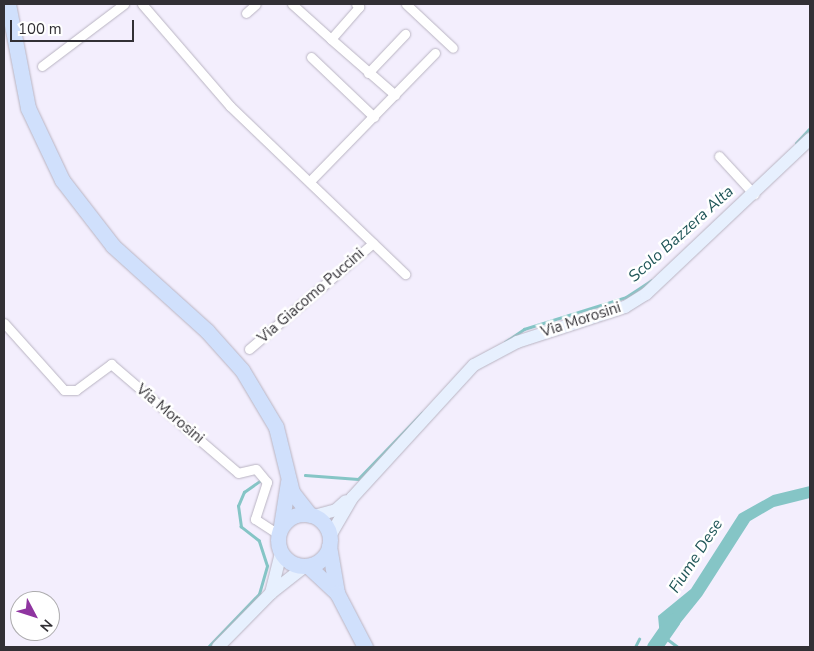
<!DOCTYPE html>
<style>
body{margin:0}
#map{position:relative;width:814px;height:651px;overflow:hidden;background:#f3eefd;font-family:"Nunito Sans",sans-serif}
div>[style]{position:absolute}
.water>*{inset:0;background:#85c5c6}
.stream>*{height:2.5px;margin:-1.25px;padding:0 1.25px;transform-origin:1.25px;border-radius:1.25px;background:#85c5c6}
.river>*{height:15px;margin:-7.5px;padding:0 7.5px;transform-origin:7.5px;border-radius:7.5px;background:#85c5c6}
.roads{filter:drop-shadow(0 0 1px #b9b4c2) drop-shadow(0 0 1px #b9b4c2)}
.street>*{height:9px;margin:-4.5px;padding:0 4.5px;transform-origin:4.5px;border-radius:4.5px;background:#fff}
.secondary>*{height:12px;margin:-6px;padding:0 6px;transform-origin:6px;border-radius:6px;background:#e7f0fe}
.primary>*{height:15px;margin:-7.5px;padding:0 7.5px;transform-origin:7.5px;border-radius:7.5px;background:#d0e0fc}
.primary>.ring{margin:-7.5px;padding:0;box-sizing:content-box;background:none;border:15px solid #d0e0fc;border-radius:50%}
span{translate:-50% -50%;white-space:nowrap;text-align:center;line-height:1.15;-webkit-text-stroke:5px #fff;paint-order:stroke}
.street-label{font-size:15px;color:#323035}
.water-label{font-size:16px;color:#205658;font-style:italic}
.frame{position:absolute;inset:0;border:5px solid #323035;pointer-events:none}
.north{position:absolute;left:10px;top:591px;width:50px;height:50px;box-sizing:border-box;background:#fff;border:1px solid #adacae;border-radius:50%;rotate:130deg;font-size:14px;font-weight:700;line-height:20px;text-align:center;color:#323035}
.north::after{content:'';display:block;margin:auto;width:18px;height:22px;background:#8f35a0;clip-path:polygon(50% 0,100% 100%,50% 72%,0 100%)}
.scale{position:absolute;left:10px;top:20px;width:124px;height:22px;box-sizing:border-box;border:2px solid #323035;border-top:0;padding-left:6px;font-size:15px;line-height:18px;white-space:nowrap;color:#323035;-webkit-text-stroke:4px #fff;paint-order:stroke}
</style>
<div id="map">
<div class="water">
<i style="clip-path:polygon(810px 486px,810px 498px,774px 507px,750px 521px,702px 596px,665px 642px,660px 637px,658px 616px,691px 589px,739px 514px,773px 495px)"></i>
</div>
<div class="stream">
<i style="left:796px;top:143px;width:21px;rotate:-47deg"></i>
<i style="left:505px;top:342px;width:23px;rotate:-34deg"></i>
<i style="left:524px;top:329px;width:107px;rotate:-17.4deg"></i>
<i style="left:626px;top:297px;width:30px;rotate:-33deg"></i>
<i style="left:305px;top:475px;width:53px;rotate:4.3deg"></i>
<i style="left:358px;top:479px;width:92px;rotate:-45.9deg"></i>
<i style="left:666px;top:638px;width:15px;rotate:37deg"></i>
<i style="left:208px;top:647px;width:74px;rotate:-46.1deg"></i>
<i style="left:259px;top:594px;width:29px;rotate:-74deg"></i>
<i style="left:267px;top:566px;width:26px;rotate:-108deg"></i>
<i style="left:259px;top:541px;width:23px;rotate:-142deg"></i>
<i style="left:241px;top:527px;width:21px;rotate:-98deg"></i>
<i style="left:238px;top:506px;width:15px;rotate:-67deg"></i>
<i style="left:244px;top:492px;width:21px;rotate:-35deg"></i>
<i style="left:635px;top:647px;width:9px;rotate:-63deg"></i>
</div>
<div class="river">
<i style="left:654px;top:647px;width:32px;rotate:-55deg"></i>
</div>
<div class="roads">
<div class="street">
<i style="left:142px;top:4px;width:135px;rotate:49.2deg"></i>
<i style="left:230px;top:106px;width:243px;rotate:43.8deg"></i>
<i style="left:292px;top:4px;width:52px;rotate:41.9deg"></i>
<i style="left:331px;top:39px;width:43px;rotate:-48.8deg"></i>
<i style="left:359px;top:7px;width:4px;rotate:-135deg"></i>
<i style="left:406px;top:4px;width:64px;rotate:43.1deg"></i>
<i style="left:246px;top:13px;width:13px;rotate:-42deg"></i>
<i style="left:331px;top:39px;width:85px;rotate:41.2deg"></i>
<i style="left:311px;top:57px;width:87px;rotate:43.6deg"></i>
<i style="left:42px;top:66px;width:103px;rotate:-37.1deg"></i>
<i style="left:368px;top:73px;width:54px;rotate:-46.5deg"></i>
<i style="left:719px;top:156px;width:52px;rotate:47.4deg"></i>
<i style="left:310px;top:181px;width:179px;rotate:-45.7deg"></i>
<i style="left:4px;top:323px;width:90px;rotate:48.2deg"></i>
<i style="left:64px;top:390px;width:12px"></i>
<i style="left:76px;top:390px;width:44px;rotate:-36.6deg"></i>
<i style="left:111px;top:364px;width:167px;rotate:40.6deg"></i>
<i style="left:238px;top:473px;width:18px;rotate:-13deg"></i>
<i style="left:256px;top:469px;width:17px;rotate:50deg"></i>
<i style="left:267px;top:482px;width:39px;rotate:108deg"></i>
<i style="left:255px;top:519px;width:27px;rotate:33deg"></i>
<i style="left:249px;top:349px;width:163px;rotate:-40.5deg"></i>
</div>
<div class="secondary">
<i style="left:314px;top:516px;width:23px;rotate:-15deg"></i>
<i style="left:336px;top:510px;width:13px;rotate:-42deg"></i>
<i style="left:330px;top:536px;width:44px;rotate:-59.9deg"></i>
<i style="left:352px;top:498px;width:180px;rotate:-47.5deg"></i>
<i style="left:474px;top:365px;width:49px;rotate:-28.1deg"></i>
<i style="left:517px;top:342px;width:114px;rotate:-18deg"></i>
<i style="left:625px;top:307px;width:25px;rotate:-32deg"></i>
<i style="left:646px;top:294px;width:226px;rotate:-43.4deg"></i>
<i style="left:271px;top:593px;width:41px;rotate:-76deg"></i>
<i style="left:218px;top:647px;width:76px;rotate:-45.5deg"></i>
<i style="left:271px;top:593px;width:42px;rotate:-38.2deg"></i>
</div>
<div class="primary">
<i style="left:8px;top:4px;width:106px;rotate:79.1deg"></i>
<i style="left:28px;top:108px;width:80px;rotate:64.7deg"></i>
<i style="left:62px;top:180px;width:83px;rotate:52.3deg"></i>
<i style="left:113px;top:246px;width:127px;rotate:42.1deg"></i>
<i style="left:207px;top:331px;width:52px;rotate:48.1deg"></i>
<i style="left:242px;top:370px;width:66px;rotate:59.2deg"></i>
<i style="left:276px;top:427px;width:67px;rotate:76.2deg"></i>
<i style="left:292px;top:492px;width:29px;rotate:52deg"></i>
<i class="ring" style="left:278px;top:514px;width:37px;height:37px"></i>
<i style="left:281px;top:526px;width:45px;rotate:-81deg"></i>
<i style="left:329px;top:546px;width:48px;rotate:80.3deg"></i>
<i style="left:308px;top:566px;width:40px;rotate:43deg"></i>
<i style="left:337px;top:593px;width:61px;rotate:62.6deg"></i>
</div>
</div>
<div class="street-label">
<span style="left:311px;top:296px;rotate:-41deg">Via Giacomo Puccini</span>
<span style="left:581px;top:320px;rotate:-18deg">Via Morosini</span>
<span style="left:170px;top:414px;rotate:40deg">Via Morosini</span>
</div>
<div class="water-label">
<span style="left:681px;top:234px;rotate:-42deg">Scolo Bazzera Alta</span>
<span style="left:696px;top:556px;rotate:-57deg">Fiume Dese</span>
</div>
<div class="frame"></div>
<div class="north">N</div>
<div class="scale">100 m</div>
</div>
